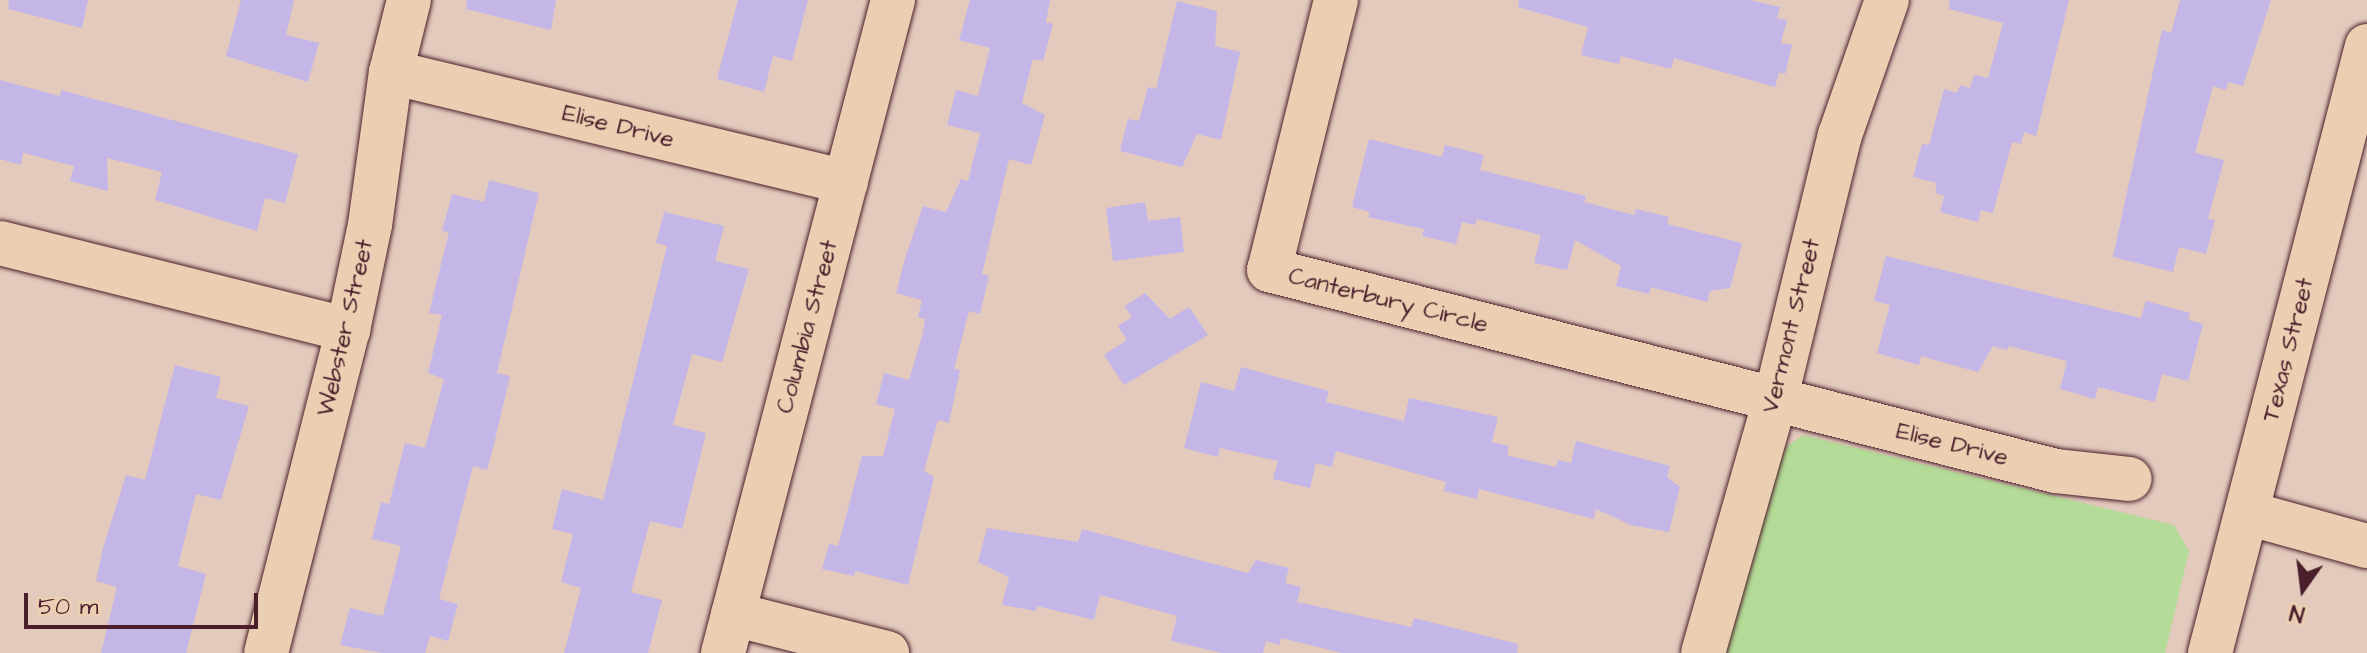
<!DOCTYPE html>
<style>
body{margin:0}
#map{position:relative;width:2367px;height:653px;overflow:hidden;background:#e3cabd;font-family:"Architects Daughter",sans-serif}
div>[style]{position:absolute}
.green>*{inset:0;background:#b4db97}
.building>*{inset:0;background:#c4b6e7}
.roads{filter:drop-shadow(0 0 2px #4a1f2b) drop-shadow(0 0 2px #4a1f2b)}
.minor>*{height:44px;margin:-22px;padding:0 22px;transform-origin:22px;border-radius:22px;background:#ebcfb2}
span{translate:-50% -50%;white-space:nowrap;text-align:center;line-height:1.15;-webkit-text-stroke:6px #ebcfb2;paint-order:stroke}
.street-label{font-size:24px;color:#4a1f2b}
.north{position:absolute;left:2263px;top:549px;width:80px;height:80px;-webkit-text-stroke:6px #ebcfb2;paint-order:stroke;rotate:194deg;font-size:22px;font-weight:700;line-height:32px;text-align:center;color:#4a1f2b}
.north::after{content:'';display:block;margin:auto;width:28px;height:36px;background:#4a1f2b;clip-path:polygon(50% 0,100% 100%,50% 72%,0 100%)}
.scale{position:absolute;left:24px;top:593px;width:234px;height:36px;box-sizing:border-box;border:4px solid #4a1f2b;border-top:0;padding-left:10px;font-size:24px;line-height:28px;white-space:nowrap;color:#4a1f2b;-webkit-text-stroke:6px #ebcfb2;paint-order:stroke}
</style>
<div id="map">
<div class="green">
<i style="clip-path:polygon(1803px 435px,2174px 525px,2189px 551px,2165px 653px,1726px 653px,1774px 456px)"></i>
</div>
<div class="building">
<i style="clip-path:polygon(9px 0,88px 0,82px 28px,8px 9px)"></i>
<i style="clip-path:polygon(241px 0,294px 0,286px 35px,319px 43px,308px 82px,226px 56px)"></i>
<i style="clip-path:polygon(467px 0,556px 0,551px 30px,466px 9px)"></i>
<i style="clip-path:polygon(738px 0,808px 0,792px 61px,773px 56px,764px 92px,717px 79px)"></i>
<i style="clip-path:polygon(970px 0,1050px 0,1046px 22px,1053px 24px,1043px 61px,1033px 59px,1022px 103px,1045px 115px,1031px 165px,1009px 159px,982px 274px,989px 276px,980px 314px,969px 311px,954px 369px,960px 370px,949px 423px,938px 420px,924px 471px,934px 477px,908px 585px,855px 571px,854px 576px,822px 569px,829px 544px,838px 546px,862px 456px,883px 456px,895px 409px,876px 404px,884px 373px,909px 380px,923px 333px,925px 319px,918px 317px,922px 300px,896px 293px,906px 255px,923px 206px,946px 212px,961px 179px,968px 181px,980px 133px,947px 125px,956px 90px,978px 96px,990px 48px,959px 40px)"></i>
<i style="clip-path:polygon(1519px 0,1750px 0,1780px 7px,1777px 18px,1787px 20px,1781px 43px,1792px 45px,1785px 74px,1779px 72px,1775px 87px,1674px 58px,1671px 69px,1621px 56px,1619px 64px,1581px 55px,1588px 27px,1518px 7px)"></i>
<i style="clip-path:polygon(1950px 0,2069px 0,2036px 136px,2024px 132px,2021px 144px,2012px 142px,1993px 213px,1981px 210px,1978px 222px,1940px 212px,1944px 196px,1935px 193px,1937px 183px,1913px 177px,1922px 144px,1929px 145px,1944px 89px,1957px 93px,1960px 85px,1970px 88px,1974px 75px,1988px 78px,2003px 23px,1949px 9px)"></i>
<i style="clip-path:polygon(2180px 0,2271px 0,2243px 86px,2228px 82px,2226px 90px,2213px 86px,2195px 153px,2224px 160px,2208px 219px,2215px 220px,2206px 254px,2179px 247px,2173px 272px,2113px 257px,2162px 30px,2171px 33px)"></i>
<i style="clip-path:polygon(1177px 1px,1217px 11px,1215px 46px,1240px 52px,1221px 140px,1197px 134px,1182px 167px,1120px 151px,1128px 119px,1139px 121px,1148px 87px,1156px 89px)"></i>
<i style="clip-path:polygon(0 80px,60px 96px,61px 90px,298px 154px,285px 203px,265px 198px,257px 231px,155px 200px,162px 172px,107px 158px,108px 191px,70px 181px,74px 166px,23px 153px,21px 165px,0 159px)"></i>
<i style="clip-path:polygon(1369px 139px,1442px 157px,1445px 145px,1484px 155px,1480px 170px,1586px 196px,1584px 202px,1634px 215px,1636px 209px,1669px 217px,1667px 224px,1742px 243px,1730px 288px,1710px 291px,1707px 302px,1651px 287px,1649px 294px,1616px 286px,1621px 266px,1575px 240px,1567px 270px,1534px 263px,1541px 235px,1477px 219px,1475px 225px,1462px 222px,1456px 244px,1422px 236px,1424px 229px,1368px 217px,1370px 212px,1352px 207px)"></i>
<i style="clip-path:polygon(489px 180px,539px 193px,497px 373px,510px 376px,494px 444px,487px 470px,473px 466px,439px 599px,458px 604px,448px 641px,430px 636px,425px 653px,382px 653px,340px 645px,350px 608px,383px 616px,401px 546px,372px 539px,381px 502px,389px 504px,405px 443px,425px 448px,444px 379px,428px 373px,442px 315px,429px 313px,449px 232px,442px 231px,452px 194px,484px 202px)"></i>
<i style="clip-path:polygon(1145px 202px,1148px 221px,1180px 217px,1184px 252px,1113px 261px,1106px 208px)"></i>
<i style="clip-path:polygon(664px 212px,724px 226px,715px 261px,749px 269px,722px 362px,692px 354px,673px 425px,706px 433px,682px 529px,650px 521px,631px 592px,662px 600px,648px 653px,564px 653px,581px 588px,561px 582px,573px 534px,552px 529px,562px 489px,603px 500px,667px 246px,656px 243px)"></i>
<i style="clip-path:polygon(1886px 256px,2141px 318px,2146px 301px,2190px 313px,2188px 320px,2203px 324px,2188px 381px,2162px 374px,2155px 402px,2098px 387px,2095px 399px,2060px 389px,2067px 361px,2009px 346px,2007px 350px,1993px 346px,1978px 372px,1921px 356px,1919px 365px,1877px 353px,1890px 305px,1874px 301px)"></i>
<i style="clip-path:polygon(1145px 293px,1170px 319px,1189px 307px,1208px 335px,1124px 385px,1104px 355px,1127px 340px,1118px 326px,1132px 317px,1125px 306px)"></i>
<i style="clip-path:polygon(175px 365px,221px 377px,216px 398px,249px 406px,221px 500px,196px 494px,178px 566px,206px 574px,186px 653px,101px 653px,117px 587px,96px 581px,103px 548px,126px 475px,145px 480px)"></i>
<i style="clip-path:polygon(1241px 367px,1329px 391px,1326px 402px,1404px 421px,1409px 398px,1498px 417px,1492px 442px,1509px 446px,1507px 455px,1556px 467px,1558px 460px,1571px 463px,1576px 441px,1670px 466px,1667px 477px,1680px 487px,1669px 532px,1631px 525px,1596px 509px,1594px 519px,1479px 489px,1477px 499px,1444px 491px,1446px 482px,1336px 451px,1332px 467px,1316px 463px,1310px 488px,1273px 479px,1278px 461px,1220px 448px,1218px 457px,1184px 448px,1201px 382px,1234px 391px)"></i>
<i style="clip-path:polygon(987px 528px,1078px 542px,1082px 529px,1248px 573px,1256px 560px,1289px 568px,1285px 583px,1301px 587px,1297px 602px,1411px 627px,1414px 618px,1518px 644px,1517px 653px,1342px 653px,1281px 638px,1279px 645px,1266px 641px,1263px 653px,1222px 653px,1171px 641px,1177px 616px,1100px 595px,1094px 620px,1037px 606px,1036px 611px,1002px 605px,1009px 577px,978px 562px)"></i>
</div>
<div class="roads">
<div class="minor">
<i style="left:1336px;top:0;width:278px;rotate:103.9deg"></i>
<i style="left:1269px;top:270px;width:812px;rotate:14.33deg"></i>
<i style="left:2056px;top:471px;width:74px;rotate:6.2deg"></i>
<i style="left:391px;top:72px;width:468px;rotate:13.6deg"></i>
<i style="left:0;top:243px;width:359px;rotate:14deg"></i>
<i style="left:2247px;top:513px;width:124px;rotate:15.4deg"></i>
<i style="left:733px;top:614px;width:159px;rotate:14.2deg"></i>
<i style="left:266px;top:653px;width:333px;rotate:-75.8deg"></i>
<i style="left:348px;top:330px;width:107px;rotate:-78.2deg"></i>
<i style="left:370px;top:225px;width:154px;rotate:-82.2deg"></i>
<i style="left:391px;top:72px;width:74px;rotate:-76deg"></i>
<i style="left:723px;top:653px;width:675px;rotate:-75.41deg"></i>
<i style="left:1703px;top:653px;width:262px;rotate:-74.1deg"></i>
<i style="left:1775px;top:401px;width:274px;rotate:-76.3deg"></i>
<i style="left:1840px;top:135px;width:143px;rotate:-70.8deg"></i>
<i style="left:2210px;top:653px;width:627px;rotate:-75.5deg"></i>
</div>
</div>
<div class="street-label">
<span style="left:618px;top:127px;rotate:14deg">Elise Drive</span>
<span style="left:1388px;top:301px;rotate:14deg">Canterbury Circle</span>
<span style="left:1792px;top:326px;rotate:-76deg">Vermont Street</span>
<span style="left:808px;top:327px;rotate:-75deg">Columbia Street</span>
<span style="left:346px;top:328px;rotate:-77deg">Webster Street</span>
<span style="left:2289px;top:350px;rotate:-76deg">Texas Street</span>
<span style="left:1952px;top:445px;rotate:14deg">Elise Drive</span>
</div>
<div class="north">N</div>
<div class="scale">50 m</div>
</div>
